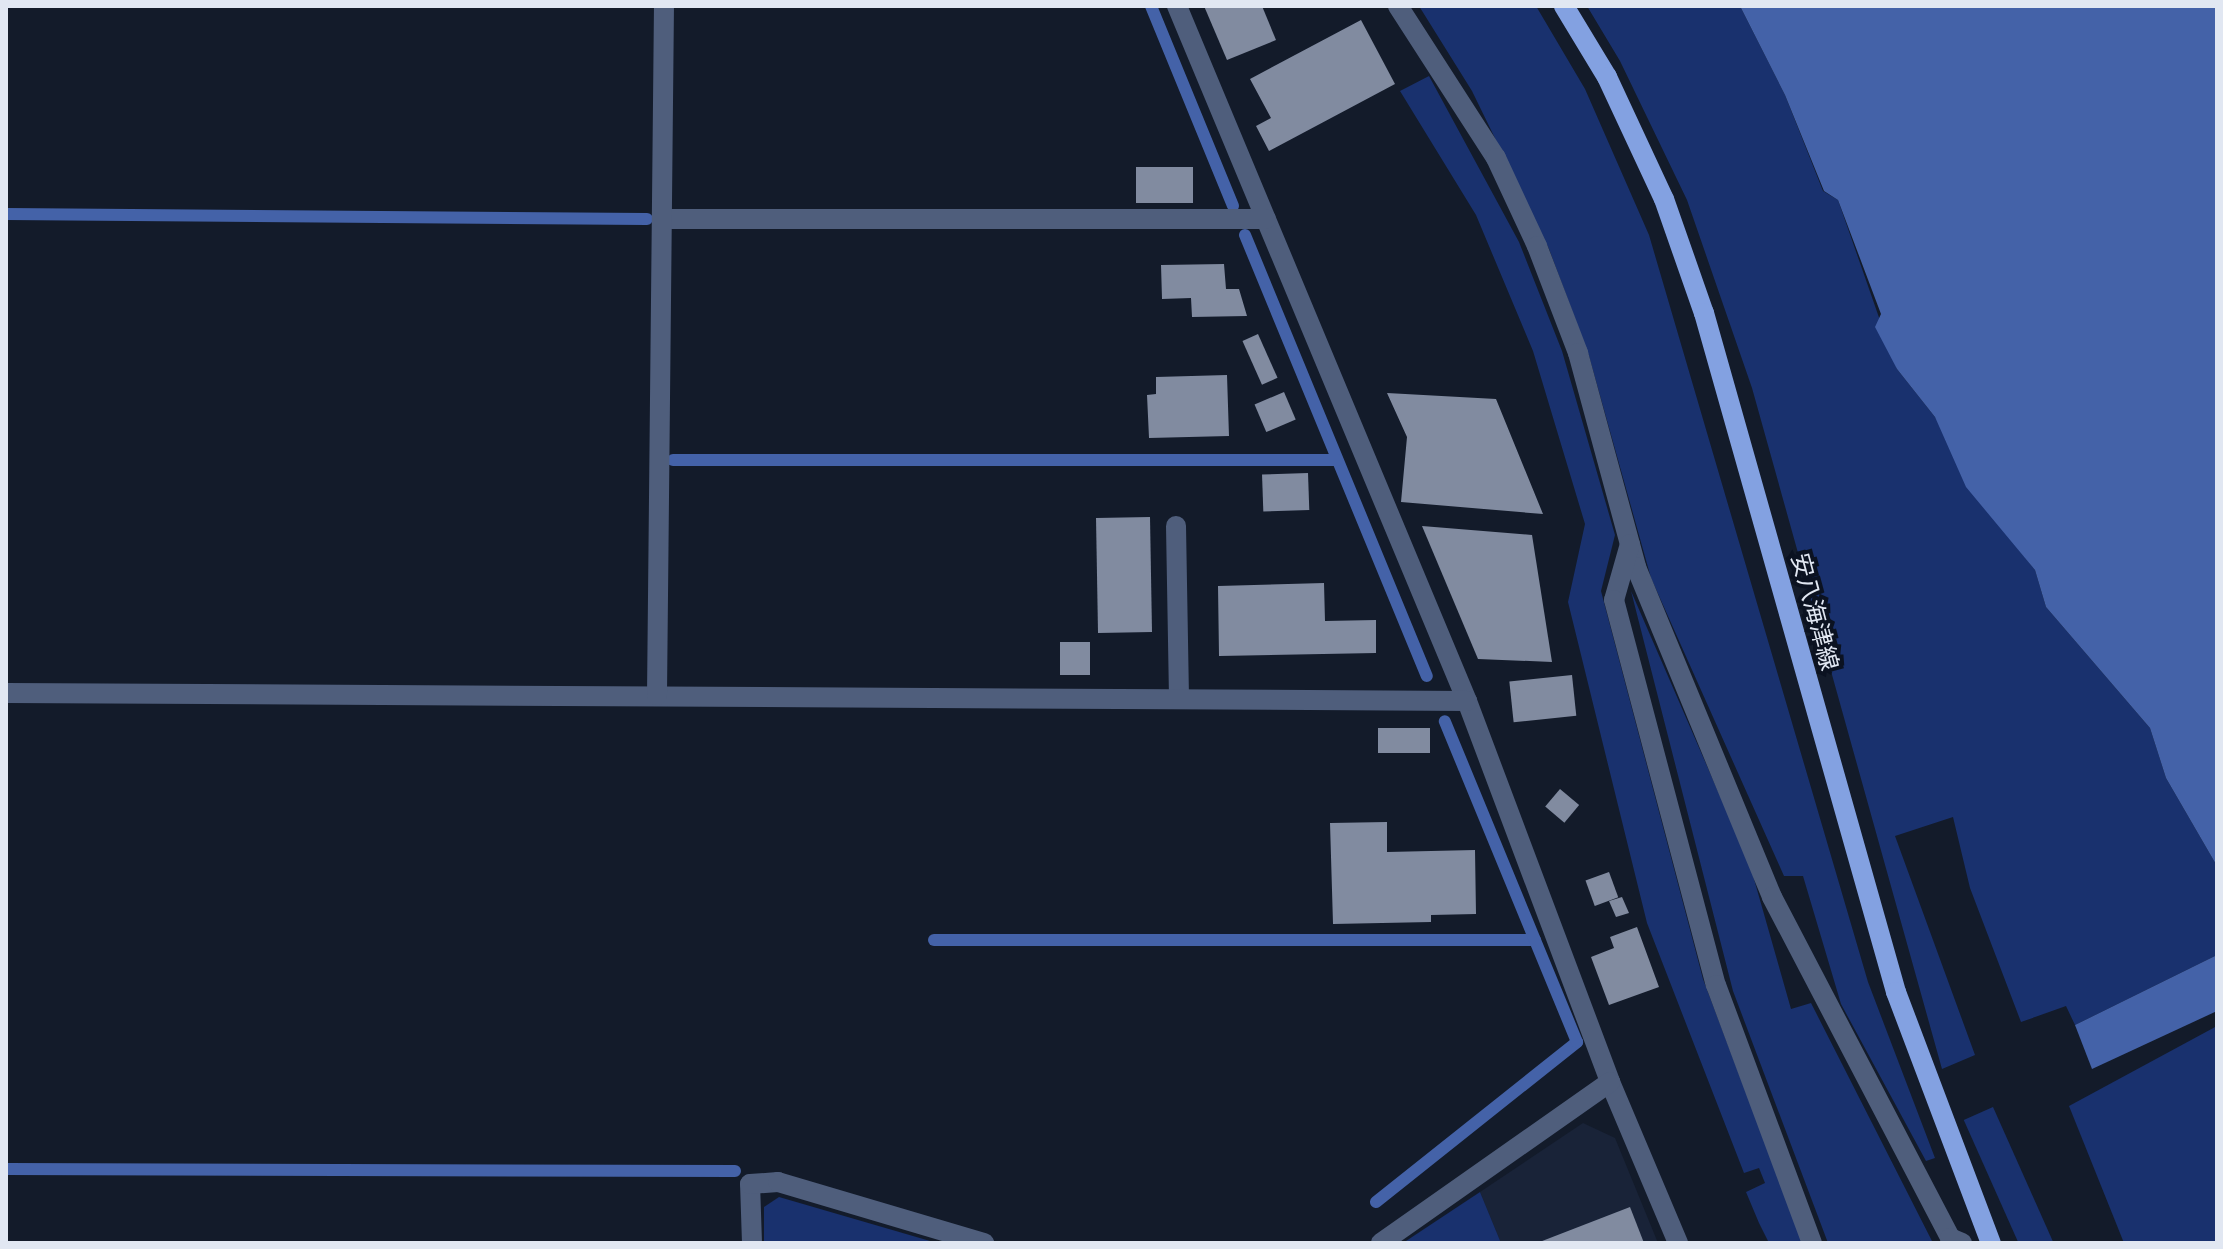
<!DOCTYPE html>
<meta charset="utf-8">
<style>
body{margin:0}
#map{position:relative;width:2223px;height:1249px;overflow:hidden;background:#131b2a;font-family:"Fira Sans Condensed","Noto Sans JP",sans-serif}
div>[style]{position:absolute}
.built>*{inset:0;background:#192338}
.green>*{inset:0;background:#19316e;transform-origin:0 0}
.water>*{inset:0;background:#4462a8}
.stream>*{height:12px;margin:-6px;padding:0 6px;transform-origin:6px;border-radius:6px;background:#4462a8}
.building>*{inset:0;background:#818ba0;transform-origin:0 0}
.minor>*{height:20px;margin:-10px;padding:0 10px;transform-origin:10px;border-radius:10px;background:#4f5e7c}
.major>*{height:20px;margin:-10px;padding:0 10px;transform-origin:10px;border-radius:10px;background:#83a1e1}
span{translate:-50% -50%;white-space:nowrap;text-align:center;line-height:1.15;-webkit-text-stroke:8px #0b1221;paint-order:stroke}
.street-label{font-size:24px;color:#e1e7f2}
.frame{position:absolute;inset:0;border:8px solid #e1e7f2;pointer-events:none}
</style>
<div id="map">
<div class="built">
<i style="clip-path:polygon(1583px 1123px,1615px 1138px,1658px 1243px,1501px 1243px,1480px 1192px)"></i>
</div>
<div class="green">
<i style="clip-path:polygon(1419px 6px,1536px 6px,1585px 89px,1649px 235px,1868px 982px,1935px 1158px,1926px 1161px,1841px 1004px,1803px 876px,1784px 876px,1651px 578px,1589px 356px,1549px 249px,1472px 91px)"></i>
<i style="clip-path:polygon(1587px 6px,1740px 6px,1785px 95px,1823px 191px,1838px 200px,1897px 369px,1935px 417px,2003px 529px,2035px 570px,2046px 607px,2150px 728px,2166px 778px,2217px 866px,2217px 955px,2075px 1025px,2066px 1006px,2021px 1022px,1970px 888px,1953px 817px,1895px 836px,1975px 1055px,1942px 1069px,1752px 388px,1687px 200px,1620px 61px)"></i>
<i style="clip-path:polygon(1429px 76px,1519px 242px,1562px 351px,1615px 535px,1601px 591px,1703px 979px,1803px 1243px,1769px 1243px,1759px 1223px,1746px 1192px,1765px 1183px,1759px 1168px,1744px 1173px,1647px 923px,1568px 602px,1585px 524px,1533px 351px,1476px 215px,1400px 91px)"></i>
<i style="clip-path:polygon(1631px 591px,1750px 865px,1791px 1009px,1811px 1003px,1933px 1243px,1828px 1243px,1733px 991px)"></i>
<i style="clip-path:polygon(2217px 1026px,2217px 1243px,2124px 1243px,2069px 1106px)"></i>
<i style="left:1993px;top:1107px;width:149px;height:32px;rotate:66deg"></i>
<i style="clip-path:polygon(1480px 1192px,1501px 1243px,1403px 1243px)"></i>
<i style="clip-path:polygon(779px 1197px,937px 1243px,764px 1243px,764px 1207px)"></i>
</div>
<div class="water">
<i style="clip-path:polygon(1740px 6px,2217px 6px,2217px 866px,2166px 778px,2150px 728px,2046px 607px,2035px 570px,1966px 487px,1935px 417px,1897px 369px,1875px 327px,1881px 314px,1838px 200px,1824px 191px,1785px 95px)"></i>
<i style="clip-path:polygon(2217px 955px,2217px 1011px,2092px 1069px,2075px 1025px)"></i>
</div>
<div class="stream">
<i style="left:1151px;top:6px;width:216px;rotate:67.7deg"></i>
<i style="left:6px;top:214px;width:641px;rotate:0.45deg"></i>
<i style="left:1245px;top:235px;width:477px;rotate:67.6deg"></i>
<i style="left:673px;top:460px;width:664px"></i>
<i style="left:934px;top:940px;width:601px"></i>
<i style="left:6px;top:1169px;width:729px;rotate:0.16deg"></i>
<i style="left:1376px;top:1202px;width:257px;rotate:-38.5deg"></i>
<i style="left:1577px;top:1042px;width:347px;rotate:-112.4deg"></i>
</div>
<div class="building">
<i style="clip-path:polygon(1204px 6px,1262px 6px,1276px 40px,1227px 60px)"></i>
<i style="clip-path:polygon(1361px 20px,1395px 84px,1269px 151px,1256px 126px,1271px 118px,1250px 79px)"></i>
<i style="left:1193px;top:167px;width:36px;height:57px;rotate:90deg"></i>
<i style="clip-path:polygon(1224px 264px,1226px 289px,1239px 289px,1247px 316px,1192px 317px,1191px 298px,1162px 299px,1161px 265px)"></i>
<i style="left:1258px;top:334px;width:48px;height:17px;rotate:66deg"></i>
<i style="clip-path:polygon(1227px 375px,1229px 436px,1149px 438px,1147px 395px,1156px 394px,1156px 377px)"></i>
<i style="left:1284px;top:392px;width:30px;height:32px;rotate:67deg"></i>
<i style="clip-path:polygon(1387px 393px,1496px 399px,1543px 514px,1401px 502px,1407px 437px)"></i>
<i style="left:1308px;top:473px;width:37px;height:46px;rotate:88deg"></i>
<i style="left:1150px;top:517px;width:115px;height:54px;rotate:89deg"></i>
<i style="clip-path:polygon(1422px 526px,1532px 535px,1552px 662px,1478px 659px)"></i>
<i style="clip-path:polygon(1324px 583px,1325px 621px,1376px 620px,1376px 653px,1219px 656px,1218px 586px)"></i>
<i style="left:1090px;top:642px;width:33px;height:30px;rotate:90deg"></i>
<i style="left:1572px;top:675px;width:41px;height:63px;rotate:84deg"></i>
<i style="left:1430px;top:728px;width:25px;height:52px;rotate:90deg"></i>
<i style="left:1560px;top:789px;width:25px;height:23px;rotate:40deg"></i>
<i style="clip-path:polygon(1387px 822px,1387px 852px,1475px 850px,1476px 914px,1431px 915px,1431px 922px,1333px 924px,1330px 823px)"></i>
<i style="left:1609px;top:872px;width:27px;height:25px;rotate:70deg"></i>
<i style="clip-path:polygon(1622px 897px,1629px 913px,1616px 917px,1609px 901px)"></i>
<i style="clip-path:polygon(1637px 927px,1659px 987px,1609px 1005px,1591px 957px,1614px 948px,1610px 937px)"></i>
<i style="clip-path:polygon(1630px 1207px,1644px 1243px,1537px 1243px)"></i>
</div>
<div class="minor">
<i style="left:1177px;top:6px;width:753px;rotate:67.35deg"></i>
<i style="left:1467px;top:701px;width:407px;rotate:69.4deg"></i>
<i style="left:1610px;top:1082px;width:175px;rotate:67.1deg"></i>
<i style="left:1398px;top:6px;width:181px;rotate:57.2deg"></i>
<i style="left:1496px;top:158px;width:97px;rotate:65deg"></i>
<i style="left:1537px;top:246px;width:115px;rotate:69deg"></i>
<i style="left:1578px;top:353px;width:222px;rotate:74.8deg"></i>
<i style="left:1636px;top:567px;width:357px;rotate:67.6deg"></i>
<i style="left:1772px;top:897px;width:385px;rotate:62.4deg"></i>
<i style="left:1950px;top:1238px;width:13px;rotate:23deg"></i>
<i style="left:663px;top:219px;width:603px"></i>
<i style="left:1176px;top:526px;width:173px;rotate:89deg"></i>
<i style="left:1630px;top:544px;width:58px;rotate:105.9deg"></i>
<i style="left:1614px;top:600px;width:398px;rotate:75.2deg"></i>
<i style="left:1716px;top:985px;width:275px;rotate:69.6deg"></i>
<i style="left:6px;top:693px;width:1461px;rotate:0.31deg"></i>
<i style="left:657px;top:695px;width:689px;rotate:-89.42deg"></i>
<i style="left:752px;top:1243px;width:59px;rotate:-91.9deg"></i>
<i style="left:750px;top:1184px;width:28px;rotate:-4deg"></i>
<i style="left:778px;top:1182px;width:215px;rotate:16.5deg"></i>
<i style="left:1381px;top:1243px;width:280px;rotate:-35.1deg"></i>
</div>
<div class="major">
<i style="left:1564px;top:6px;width:83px;rotate:58.8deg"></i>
<i style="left:1607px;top:77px;width:135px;rotate:65deg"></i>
<i style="left:1664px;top:199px;width:121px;rotate:70.7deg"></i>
<i style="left:1704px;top:313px;width:706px;rotate:74.21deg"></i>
<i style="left:1896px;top:992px;width:268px;rotate:69.3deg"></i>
</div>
<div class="street-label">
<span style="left:1814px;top:612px;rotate:75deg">安八海津線</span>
</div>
<div class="frame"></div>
</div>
